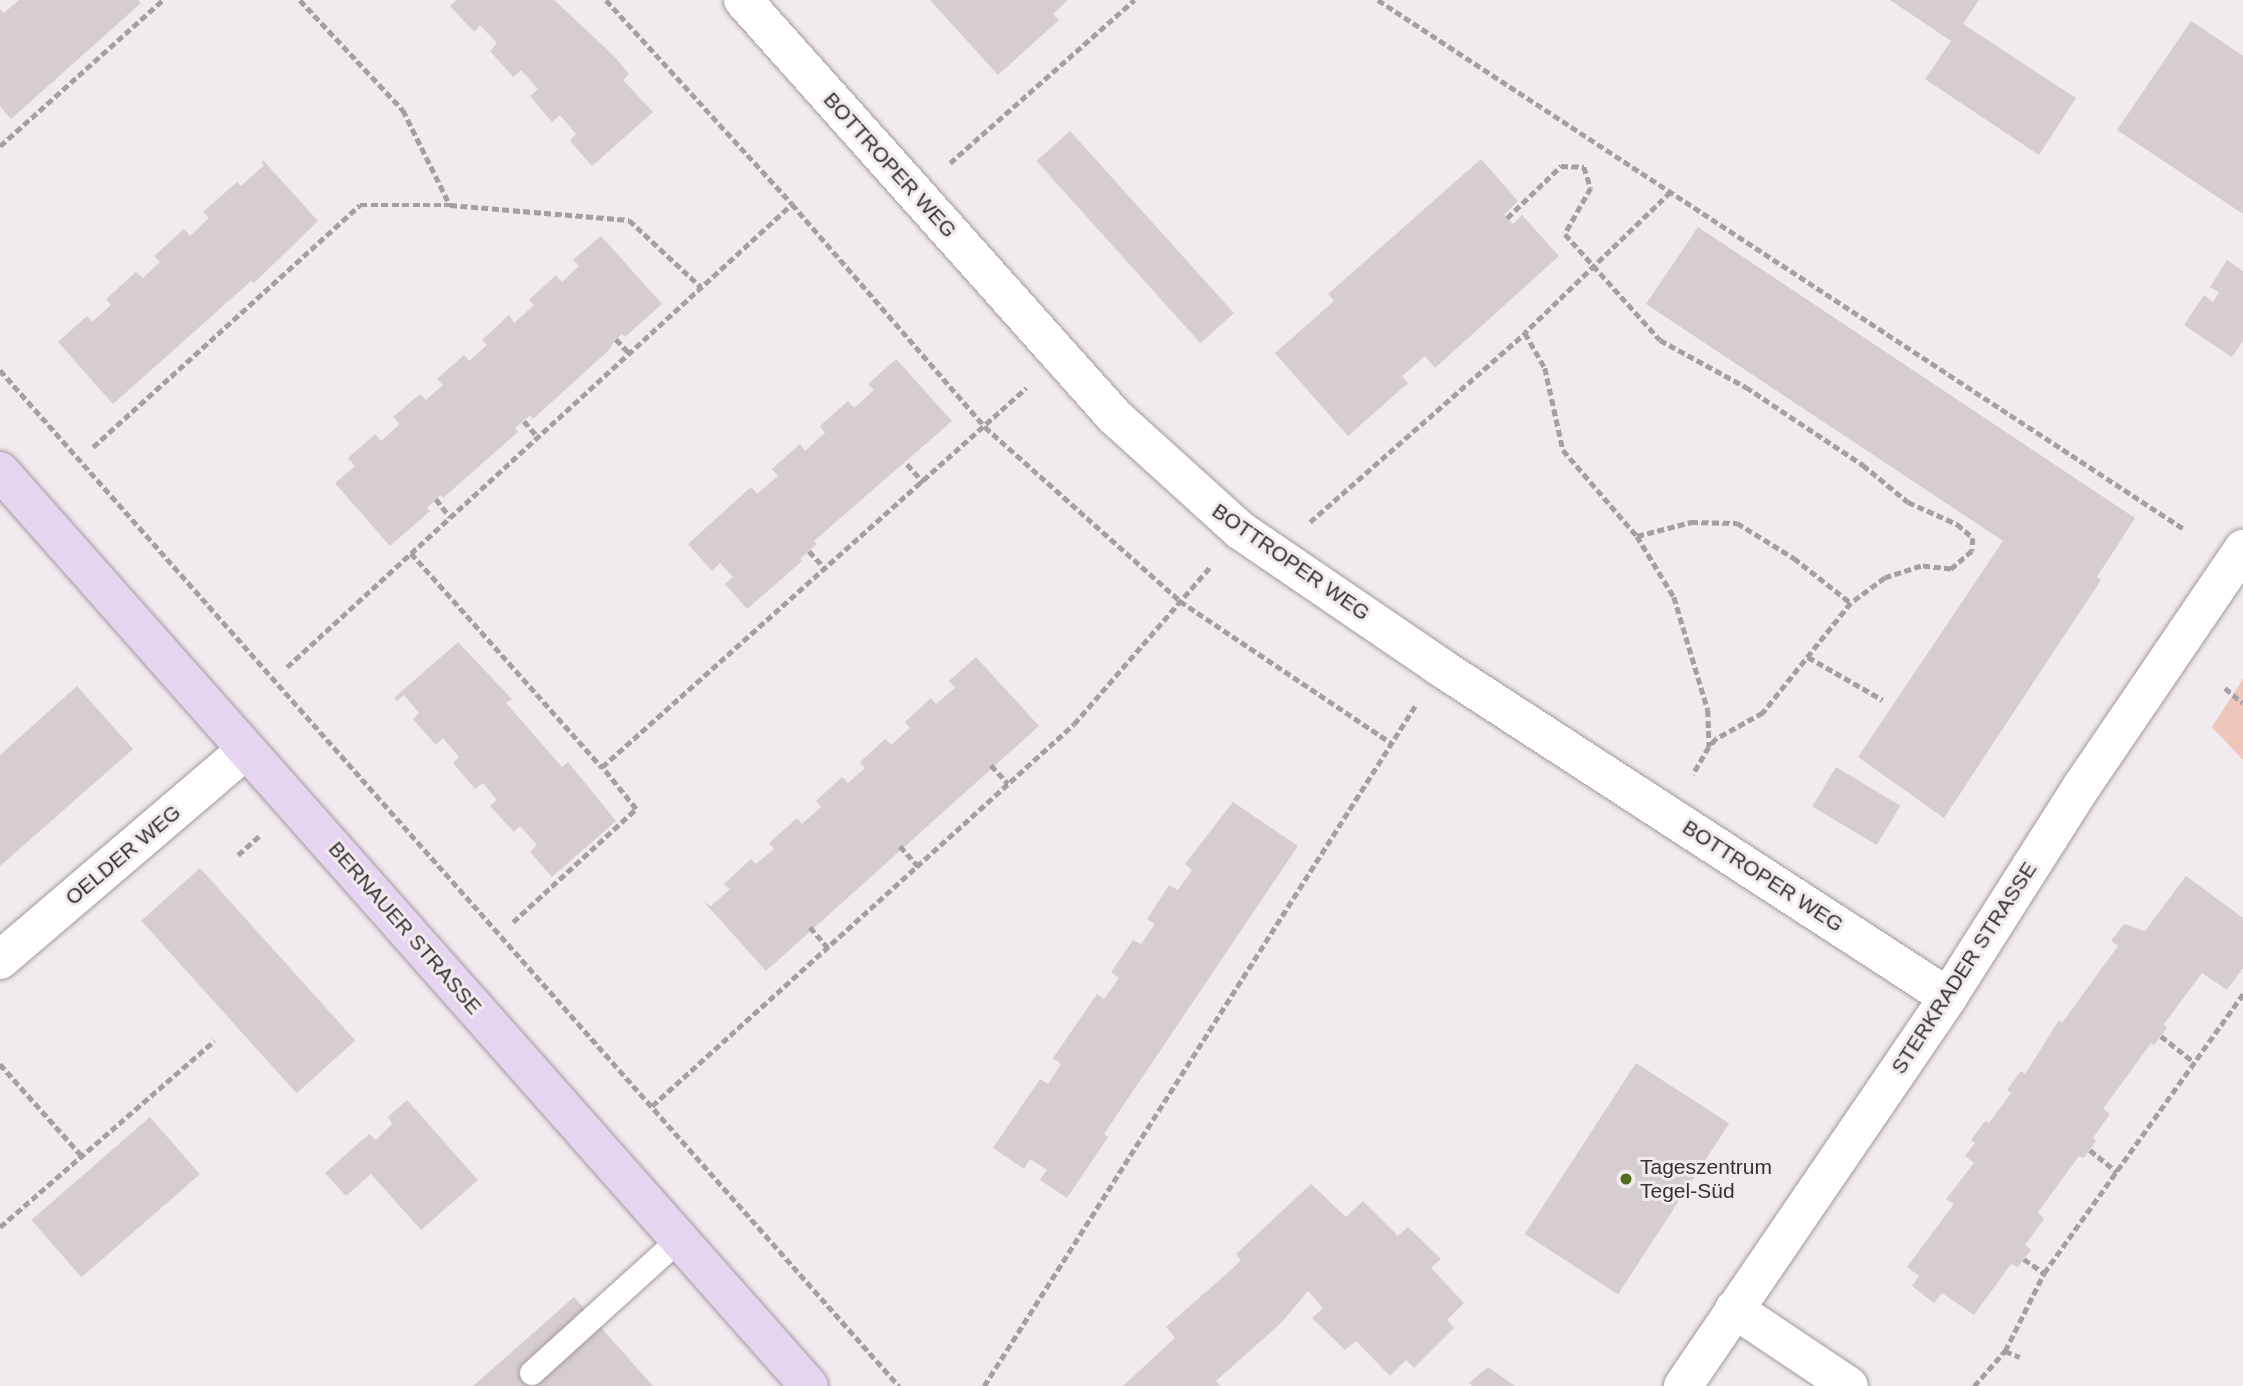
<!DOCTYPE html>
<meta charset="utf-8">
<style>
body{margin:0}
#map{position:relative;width:2243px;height:1386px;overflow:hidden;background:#f1eaee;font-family:Helvetica,sans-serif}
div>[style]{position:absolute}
.green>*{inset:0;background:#efc7ba}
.building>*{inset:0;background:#d6cdce;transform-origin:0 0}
.path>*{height:4.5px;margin-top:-2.25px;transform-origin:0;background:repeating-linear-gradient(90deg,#a49fa2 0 7px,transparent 0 10.5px)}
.roads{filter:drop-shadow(0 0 2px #a19a9e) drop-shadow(0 0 2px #a19a9e)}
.service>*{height:24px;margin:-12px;padding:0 12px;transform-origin:12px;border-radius:12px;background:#fff}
.minor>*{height:38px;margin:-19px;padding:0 19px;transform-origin:19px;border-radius:19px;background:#fff}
.secondary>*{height:38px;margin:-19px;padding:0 19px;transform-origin:19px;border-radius:19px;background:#e5d5f0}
.dots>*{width:19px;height:19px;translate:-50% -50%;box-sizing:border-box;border:4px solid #f1eaee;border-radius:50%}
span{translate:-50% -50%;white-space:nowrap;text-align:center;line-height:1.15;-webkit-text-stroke:6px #f1eaee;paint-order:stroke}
.street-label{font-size:21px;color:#353233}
.poi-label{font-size:21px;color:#353233}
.left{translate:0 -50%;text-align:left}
</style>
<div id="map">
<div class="green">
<i style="clip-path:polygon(2243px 679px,2243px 760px,2212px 727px)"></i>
</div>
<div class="building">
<i style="clip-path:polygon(19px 0,138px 0,141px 3px,11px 119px,0 106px,0 9px,4px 13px)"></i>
<i style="clip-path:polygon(457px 0,554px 0,614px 56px,629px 74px,623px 80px,653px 112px,592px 166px,570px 141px,576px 134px,560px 115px,552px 122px,530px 96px,538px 89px,521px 70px,513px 77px,490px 51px,497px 43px,480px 25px,474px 32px,450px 6px)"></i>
<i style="clip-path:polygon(930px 0,1068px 0,1053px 14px,1059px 20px,998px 75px)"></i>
<i style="clip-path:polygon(1890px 0,1979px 0,1963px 24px,2076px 98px,2039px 155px,1925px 79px,1951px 41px)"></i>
<i style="clip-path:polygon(2191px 21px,2243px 56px,2243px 214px,2117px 130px)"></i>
<i style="left:1070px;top:131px;width:245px;height:45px;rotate:48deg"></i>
<i style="clip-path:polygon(262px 159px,318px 221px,254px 283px,251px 281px,113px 404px,58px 342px,87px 316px,92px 322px,111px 305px,106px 299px,136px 272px,143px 278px,160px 262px,154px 256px,184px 229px,190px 236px,209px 218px,203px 212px,237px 182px,241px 186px,263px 166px)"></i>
<i style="clip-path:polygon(1481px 159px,1518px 201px,1504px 215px,1513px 224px,1522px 215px,1559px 256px,1435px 368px,1425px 356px,1402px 376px,1408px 383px,1348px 436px,1275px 353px,1334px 301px,1328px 294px)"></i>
<i style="clip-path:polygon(1698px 227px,2135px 518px,2097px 577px,2101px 580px,1944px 818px,1858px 757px,2003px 541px,1646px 304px)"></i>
<i style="clip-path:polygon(601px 236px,662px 304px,625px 337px,622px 334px,616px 339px,609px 350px,533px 419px,530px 415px,515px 428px,518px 432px,443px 498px,441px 495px,436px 499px,427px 508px,430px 511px,390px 546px,335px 483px,355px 466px,348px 458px,375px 434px,381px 441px,400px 424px,393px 417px,420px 394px,426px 400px,443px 385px,437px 379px,464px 355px,469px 361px,487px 345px,482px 340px,509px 315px,514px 323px,534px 305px,529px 300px,556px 275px,562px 282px,579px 266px,573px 260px)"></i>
<i style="clip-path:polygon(2227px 260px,2243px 271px,2243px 341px,2232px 357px,2184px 325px,2204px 295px,2213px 302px,2219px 292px,2210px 287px)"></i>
<i style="clip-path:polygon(896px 359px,952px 421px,814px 541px,817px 544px,800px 559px,802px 561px,747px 609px,725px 584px,733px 577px,720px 563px,712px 571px,688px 544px,751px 487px,757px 494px,778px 476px,772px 469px,800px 444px,805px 451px,825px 433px,820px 426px,848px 401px,854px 408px,874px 390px,868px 384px)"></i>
<i style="clip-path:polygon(458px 642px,512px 699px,506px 703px,562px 767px,568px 762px,616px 821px,552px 877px,530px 852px,537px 845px,520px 826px,514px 832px,490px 806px,497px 800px,483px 783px,475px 789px,453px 763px,459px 757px,443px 738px,436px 745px,413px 719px,419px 713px,404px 695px,397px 701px,394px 698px)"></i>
<i style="clip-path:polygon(976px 657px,1039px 726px,766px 971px,704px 902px,711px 906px,730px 889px,724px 884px,751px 859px,756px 864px,774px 849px,769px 843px,797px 818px,802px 824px,821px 807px,816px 801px,842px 777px,848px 783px,865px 768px,860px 762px,885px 739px,891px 745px,910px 728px,905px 722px,931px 698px,936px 704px,955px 688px,949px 681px)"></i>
<i style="clip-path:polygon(77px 686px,133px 749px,0 866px,0 755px)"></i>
<i style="left:1836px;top:767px;width:75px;height:46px;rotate:31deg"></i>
<i style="clip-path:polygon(1233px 802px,1298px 846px,1104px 1134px,1108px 1137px,1067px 1198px,1040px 1180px,1047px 1170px,1030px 1159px,1024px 1169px,993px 1148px,1040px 1079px,1048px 1084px,1061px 1064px,1053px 1058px,1097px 994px,1104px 999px,1119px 978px,1111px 972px,1133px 940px,1141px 944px,1155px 924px,1147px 919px,1169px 885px,1178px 890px,1192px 870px,1185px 864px)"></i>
<i style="left:200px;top:868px;width:232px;height:79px;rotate:48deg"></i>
<i style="clip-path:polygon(2186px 876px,2243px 918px,2243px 968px,2227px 990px,2202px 973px,2164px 1024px,2167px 1028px,2154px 1045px,2151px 1043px,2103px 1109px,2110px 1114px,2093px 1138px,2096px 1141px,2084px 1158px,2079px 1156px,2038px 1212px,2044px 1219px,2025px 1245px,2031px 1250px,2018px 1267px,2011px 1264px,1974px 1315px,1942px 1293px,1934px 1303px,1912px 1286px,1919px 1276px,1907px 1267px,1954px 1204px,1946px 1199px,1974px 1163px,1965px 1156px,1975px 1143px,1971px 1140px,1985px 1121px,1989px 1123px,2011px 1093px,2007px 1090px,2021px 1071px,2025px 1074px,2059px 1020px,2062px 1023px,2118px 946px,2111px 941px,2124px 924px,2145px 931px)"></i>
<i style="left:1636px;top:1063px;width:111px;height:204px;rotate:33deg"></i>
<i style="clip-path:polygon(407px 1100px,478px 1180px,421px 1230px,371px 1174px,346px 1196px,325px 1173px,369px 1134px,376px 1140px,392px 1124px,388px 1117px)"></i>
<i style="left:150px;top:1117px;width:76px;height:157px;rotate:49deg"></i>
<i style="clip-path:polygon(1311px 1184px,1346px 1217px,1363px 1201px,1398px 1236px,1408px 1227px,1441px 1259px,1431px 1268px,1464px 1303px,1447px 1320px,1454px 1328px,1414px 1368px,1406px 1360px,1390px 1376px,1356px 1341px,1345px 1350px,1312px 1318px,1323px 1308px,1308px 1291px,1282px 1322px,1216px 1381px,1220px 1386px,1123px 1386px,1175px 1338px,1166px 1327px,1232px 1269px,1241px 1260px,1236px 1254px)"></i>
<i style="clip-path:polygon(574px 1297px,653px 1386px,473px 1386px)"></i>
<i style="clip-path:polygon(1488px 1367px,1515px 1386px,1472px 1386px,1469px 1383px)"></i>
</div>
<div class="path">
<i style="left:300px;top:0;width:151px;rotate:46.9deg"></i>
<i style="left:403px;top:110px;width:106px;rotate:63.7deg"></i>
<i style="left:606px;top:0;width:276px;rotate:47.6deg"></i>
<i style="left:792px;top:204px;width:295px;rotate:49.1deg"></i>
<i style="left:985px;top:427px;width:261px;rotate:41.7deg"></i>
<i style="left:1180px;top:601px;width:254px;rotate:33.9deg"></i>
<i style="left:1378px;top:0;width:964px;rotate:33.28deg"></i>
<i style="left:0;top:146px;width:219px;rotate:-41.9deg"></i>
<i style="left:950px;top:163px;width:246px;rotate:-41.5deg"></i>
<i style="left:1671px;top:192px;width:203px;rotate:136deg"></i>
<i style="left:1525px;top:333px;width:40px;rotate:60.3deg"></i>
<i style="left:1545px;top:368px;width:84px;rotate:77.6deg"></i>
<i style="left:1563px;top:450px;width:113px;rotate:49.3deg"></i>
<i style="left:1637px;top:536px;width:71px;rotate:58.8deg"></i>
<i style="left:1674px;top:597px;width:118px;rotate:73.3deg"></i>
<i style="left:1708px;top:710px;width:37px;rotate:88deg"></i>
<i style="left:1709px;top:747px;width:32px;rotate:120deg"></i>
<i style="left:1507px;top:218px;width:75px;rotate:-43.9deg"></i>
<i style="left:1561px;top:166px;width:23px;rotate:2deg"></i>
<i style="left:1584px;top:167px;width:22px;rotate:72deg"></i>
<i style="left:1591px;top:188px;width:53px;rotate:119.5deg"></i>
<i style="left:1565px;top:234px;width:142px;rotate:48.1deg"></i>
<i style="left:1660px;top:340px;width:98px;rotate:28.7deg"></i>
<i style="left:1746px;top:387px;width:141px;rotate:33.7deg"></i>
<i style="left:1863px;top:465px;width:58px;rotate:39.4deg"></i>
<i style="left:1908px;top:502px;width:54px;rotate:24.2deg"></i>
<i style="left:1957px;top:524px;width:21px;rotate:41deg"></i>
<i style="left:1973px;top:538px;width:13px;rotate:94deg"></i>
<i style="left:1972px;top:551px;width:28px;rotate:139deg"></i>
<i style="left:1951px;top:569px;width:30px;rotate:-174deg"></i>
<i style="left:1921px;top:566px;width:38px;rotate:162deg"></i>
<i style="left:1885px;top:578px;width:42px;rotate:143.7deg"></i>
<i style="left:1851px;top:603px;width:141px;rotate:128.7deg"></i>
<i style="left:1763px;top:713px;width:54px;rotate:151deg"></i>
<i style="left:1716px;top:739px;width:11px;rotate:131deg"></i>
<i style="left:616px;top:339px;width:19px;rotate:47deg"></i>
<i style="left:0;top:370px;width:1357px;rotate:48.5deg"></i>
<i style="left:524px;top:421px;width:21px;rotate:49deg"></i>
<i style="left:93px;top:447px;width:360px;rotate:-42.2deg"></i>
<i style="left:360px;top:205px;width:90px"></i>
<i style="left:450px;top:205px;width:180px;rotate:4.8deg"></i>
<i style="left:629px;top:220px;width:98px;rotate:42.9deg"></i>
<i style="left:907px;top:464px;width:25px;rotate:48deg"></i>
<i style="left:436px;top:499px;width:23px;rotate:52deg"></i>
<i style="left:1310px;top:522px;width:286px;rotate:-41.3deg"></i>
<i style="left:1637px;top:536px;width:56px;rotate:-14.5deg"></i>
<i style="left:1691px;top:522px;width:46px;rotate:1.2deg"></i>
<i style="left:1737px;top:523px;width:67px;rotate:31.6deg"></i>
<i style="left:1794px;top:558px;width:73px;rotate:38.3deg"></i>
<i style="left:809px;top:551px;width:25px;rotate:47deg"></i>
<i style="left:411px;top:553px;width:287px;rotate:48.3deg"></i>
<i style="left:1808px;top:657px;width:86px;rotate:29.8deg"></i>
<i style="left:287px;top:667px;width:685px;rotate:-42.52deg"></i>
<i style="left:2225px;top:688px;width:23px;rotate:40deg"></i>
<i style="left:991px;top:765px;width:25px;rotate:47deg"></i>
<i style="left:900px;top:846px;width:27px;rotate:48deg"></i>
<i style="left:238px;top:855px;width:30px;rotate:-42deg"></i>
<i style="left:513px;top:922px;width:167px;rotate:-42.6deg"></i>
<i style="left:636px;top:809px;width:54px;rotate:-129deg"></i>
<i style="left:602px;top:767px;width:569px;rotate:-41.79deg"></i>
<i style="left:810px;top:927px;width:28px;rotate:49deg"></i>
<i style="left:2161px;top:1036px;width:42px;rotate:38.2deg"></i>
<i style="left:0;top:1064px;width:125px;rotate:48.3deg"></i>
<i style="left:652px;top:1106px;width:569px;rotate:-42.15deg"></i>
<i style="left:1074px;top:724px;width:209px;rotate:-49.1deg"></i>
<i style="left:2090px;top:1150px;width:35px;rotate:39deg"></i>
<i style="left:0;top:1227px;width:284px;rotate:-41deg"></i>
<i style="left:2024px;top:1259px;width:24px;rotate:35deg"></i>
<i style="left:2005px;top:1351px;width:16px;rotate:22deg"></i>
<i style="left:984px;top:1386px;width:805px;rotate:-57.63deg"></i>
<i style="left:1974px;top:1386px;width:47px;rotate:-48.5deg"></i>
<i style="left:2005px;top:1351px;width:87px;rotate:-63.4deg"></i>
<i style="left:2044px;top:1273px;width:343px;rotate:-54.5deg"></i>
</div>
<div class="roads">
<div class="service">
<i style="left:532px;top:1373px;width:200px;rotate:-42.2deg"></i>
</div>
<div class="minor">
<i style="left:743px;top:0;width:557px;rotate:48.27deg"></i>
<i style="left:1114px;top:416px;width:171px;rotate:42.2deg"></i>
<i style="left:1241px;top:531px;width:241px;rotate:34.3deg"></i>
<i style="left:1440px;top:667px;width:606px;rotate:33.01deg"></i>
<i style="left:0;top:960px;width:323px;rotate:-40.5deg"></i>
<i style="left:1734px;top:1309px;width:138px;rotate:33.8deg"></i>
<i style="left:1683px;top:1386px;width:471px;rotate:-55.7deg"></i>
<i style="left:1948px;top:997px;width:250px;rotate:-57.6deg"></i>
<i style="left:2082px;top:786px;width:287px;rotate:-55.8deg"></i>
</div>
<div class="secondary">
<i style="left:0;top:471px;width:1221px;rotate:48.52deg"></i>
</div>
</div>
<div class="dots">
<i style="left:1626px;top:1179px;background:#4f6c1f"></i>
</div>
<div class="street-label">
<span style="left:890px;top:165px;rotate:48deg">BOTTROPER WEG</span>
<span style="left:1291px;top:562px;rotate:35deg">BOTTROPER WEG</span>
<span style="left:123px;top:855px;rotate:-40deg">OELDER WEG</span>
<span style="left:1763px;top:876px;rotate:33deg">BOTTROPER WEG</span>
<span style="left:405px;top:928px;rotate:49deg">BERNAUER STRASSE</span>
<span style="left:1964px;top:968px;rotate:-57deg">STERKRADER STRASSE</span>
</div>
<div class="poi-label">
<span class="left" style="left:1640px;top:1179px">Tageszentrum<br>Tegel-Süd</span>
</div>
</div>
